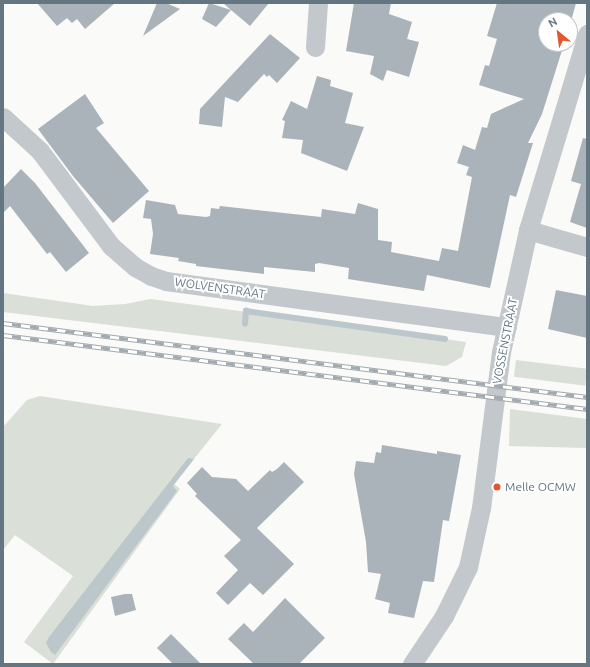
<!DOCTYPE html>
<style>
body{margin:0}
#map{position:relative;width:590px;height:667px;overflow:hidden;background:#fafaf8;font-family:Ubuntu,sans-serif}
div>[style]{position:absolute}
.green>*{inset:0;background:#dadfd7;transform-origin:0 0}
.water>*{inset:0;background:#bbc7cb}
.stream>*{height:5.5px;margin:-2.75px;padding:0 2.75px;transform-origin:2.75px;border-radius:2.75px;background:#bbc7cb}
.building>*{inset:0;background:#aab3b9}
.minor>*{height:19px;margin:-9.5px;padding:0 9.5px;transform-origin:9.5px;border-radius:9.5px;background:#c3c8cc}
.rail>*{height:4.5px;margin-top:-2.25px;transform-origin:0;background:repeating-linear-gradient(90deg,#fff 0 9px,#a2aab0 0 18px);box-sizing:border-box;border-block:1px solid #a2aab0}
.dots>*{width:11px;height:11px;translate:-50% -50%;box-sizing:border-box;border:2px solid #fff;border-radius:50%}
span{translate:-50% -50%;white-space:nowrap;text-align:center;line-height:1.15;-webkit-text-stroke:4px #fff;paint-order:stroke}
.street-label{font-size:12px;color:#657683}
.poi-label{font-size:12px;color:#657683}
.left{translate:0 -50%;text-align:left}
.frame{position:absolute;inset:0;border:4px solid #657683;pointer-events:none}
.north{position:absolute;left:538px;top:12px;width:40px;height:40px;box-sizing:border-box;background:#fff;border:1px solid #c1c8cd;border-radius:50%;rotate:331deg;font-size:11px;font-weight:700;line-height:16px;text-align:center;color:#657683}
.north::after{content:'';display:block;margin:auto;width:14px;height:18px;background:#e4572e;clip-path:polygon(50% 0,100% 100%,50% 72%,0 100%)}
</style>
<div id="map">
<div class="green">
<i style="clip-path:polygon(3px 293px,93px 306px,125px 304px,151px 299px,466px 342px,462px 357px,446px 366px,3px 312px)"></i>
<i style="left:516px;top:360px;width:72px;height:17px;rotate:7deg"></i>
<i style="clip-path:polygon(40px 396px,222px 424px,174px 484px,180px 489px,53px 664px,24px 642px,73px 576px,15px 535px,3px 550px,3px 427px,27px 400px)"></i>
<i style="clip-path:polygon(510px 409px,587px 419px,587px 448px,509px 446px)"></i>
</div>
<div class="water">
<i style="clip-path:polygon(188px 458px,194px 459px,173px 486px,177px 491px,55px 655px,51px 652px,46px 643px,49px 637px)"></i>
</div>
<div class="stream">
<i style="left:245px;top:324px;width:13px;rotate:-86deg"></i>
<i style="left:246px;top:311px;width:201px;rotate:8deg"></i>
</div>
<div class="building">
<i style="clip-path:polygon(37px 3px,115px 3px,85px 29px,77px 19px,72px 23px,67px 18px,57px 26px)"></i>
<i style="clip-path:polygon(157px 3px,166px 3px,180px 9px,143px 36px)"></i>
<i style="clip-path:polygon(209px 3px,231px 10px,223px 3px,269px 3px,250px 26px,231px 10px,216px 27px,202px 19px)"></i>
<i style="clip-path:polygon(354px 3px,391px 3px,389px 14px,412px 22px,407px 39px,419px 42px,409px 77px,387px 70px,383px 81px,370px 74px,374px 56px,346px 51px)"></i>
<i style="clip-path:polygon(497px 3px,576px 3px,570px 25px,570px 20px,546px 20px,546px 44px,564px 44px,542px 114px,528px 143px,533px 143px,516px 197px,510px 195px,490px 288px,427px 275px,424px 291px,348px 279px,349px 268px,319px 263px,315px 264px,315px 272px,264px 267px,264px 274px,196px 266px,196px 264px,178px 261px,179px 258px,150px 254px,153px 234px,151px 219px,143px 218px,146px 200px,175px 205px,178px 214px,206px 217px,210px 216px,211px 208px,219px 209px,220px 206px,321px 217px,322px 209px,355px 214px,358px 203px,378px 209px,378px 240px,392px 242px,391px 252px,439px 261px,442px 248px,458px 251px,472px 177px,466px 175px,469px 167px,457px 163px,463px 145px,475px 150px,482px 127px,487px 128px,491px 114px,524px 99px,479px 85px,485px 65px,489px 66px,497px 39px,487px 36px)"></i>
<i style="clip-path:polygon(270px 34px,300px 58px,277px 83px,269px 75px,267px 77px,264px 74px,238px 102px,225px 97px,222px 127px,199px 124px,200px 109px)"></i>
<i style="clip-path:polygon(317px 76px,331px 80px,330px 86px,353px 93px,345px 123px,364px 127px,347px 171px,301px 153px,303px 140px,282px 138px,285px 121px,282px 120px,291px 101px,307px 109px)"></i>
<i style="clip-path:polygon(85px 94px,104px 123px,96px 128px,149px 191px,113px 223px,73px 176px,38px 129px)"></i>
<i style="clip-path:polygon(583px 138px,587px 139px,587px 228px,570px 222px,581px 184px,571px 181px)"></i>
<i style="clip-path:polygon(21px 169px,35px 183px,89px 253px,66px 272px,50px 252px,47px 254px,10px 206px,3px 213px,3px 188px)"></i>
<i style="clip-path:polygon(556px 290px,587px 296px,587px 338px,548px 329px)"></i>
<i style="clip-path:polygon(382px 445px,437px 454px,437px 451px,461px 455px,449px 521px,443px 520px,434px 582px,423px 581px,414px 618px,388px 613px,390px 603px,375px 599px,381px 574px,368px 572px,366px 542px,354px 474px,356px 461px,374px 463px,376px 452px,381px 453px)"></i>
<i style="clip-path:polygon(284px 462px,304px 482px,257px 528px,294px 564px,263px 595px,250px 583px,228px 605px,216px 593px,238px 570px,224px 556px,241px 540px,195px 496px,197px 494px,187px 483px,202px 467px,212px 477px,236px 479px,248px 491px,270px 470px,272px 472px,277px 469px)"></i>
<i style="clip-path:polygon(125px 594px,132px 594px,136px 610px,115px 616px,111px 597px)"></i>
<i style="clip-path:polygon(285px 598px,325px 638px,299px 664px,254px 664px,228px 639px,244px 623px,253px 632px)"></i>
<i style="clip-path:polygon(171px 634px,201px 664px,173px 664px,157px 648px)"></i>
</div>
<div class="minor">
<i style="left:315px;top:47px;width:44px;rotate:-86.1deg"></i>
<i style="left:3px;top:117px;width:50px;rotate:42.6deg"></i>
<i style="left:40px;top:151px;width:119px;rotate:53.2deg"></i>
<i style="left:111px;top:246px;width:32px;rotate:41deg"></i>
<i style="left:135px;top:267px;width:18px;rotate:29deg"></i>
<i style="left:151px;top:276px;width:16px;rotate:18deg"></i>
<i style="left:166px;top:281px;width:344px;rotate:7.7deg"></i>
<i style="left:528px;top:230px;width:61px;rotate:16.1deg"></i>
<i style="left:412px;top:664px;width:58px;rotate:-56.3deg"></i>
<i style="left:444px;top:616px;width:55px;rotate:-63.9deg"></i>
<i style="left:468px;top:567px;width:60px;rotate:-77.6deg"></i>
<i style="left:481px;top:508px;width:157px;rotate:-82.7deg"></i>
<i style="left:501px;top:352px;width:125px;rotate:-77.5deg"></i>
<i style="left:528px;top:230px;width:205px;rotate:-73.2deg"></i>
</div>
<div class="rail">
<i style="left:3px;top:323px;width:589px;rotate:7.22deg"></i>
<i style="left:3px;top:335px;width:589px;rotate:7.22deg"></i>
</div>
<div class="dots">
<i style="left:497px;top:487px;background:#e4572e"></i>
</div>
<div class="street-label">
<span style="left:220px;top:288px;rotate:8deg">WOLVENSTRAAT</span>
<span style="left:505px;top:341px;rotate:-79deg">VOSSENSTRAAT</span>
</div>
<div class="poi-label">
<span class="left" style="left:505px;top:487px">Melle OCMW</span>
</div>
<div class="frame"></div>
<div class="north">N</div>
</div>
